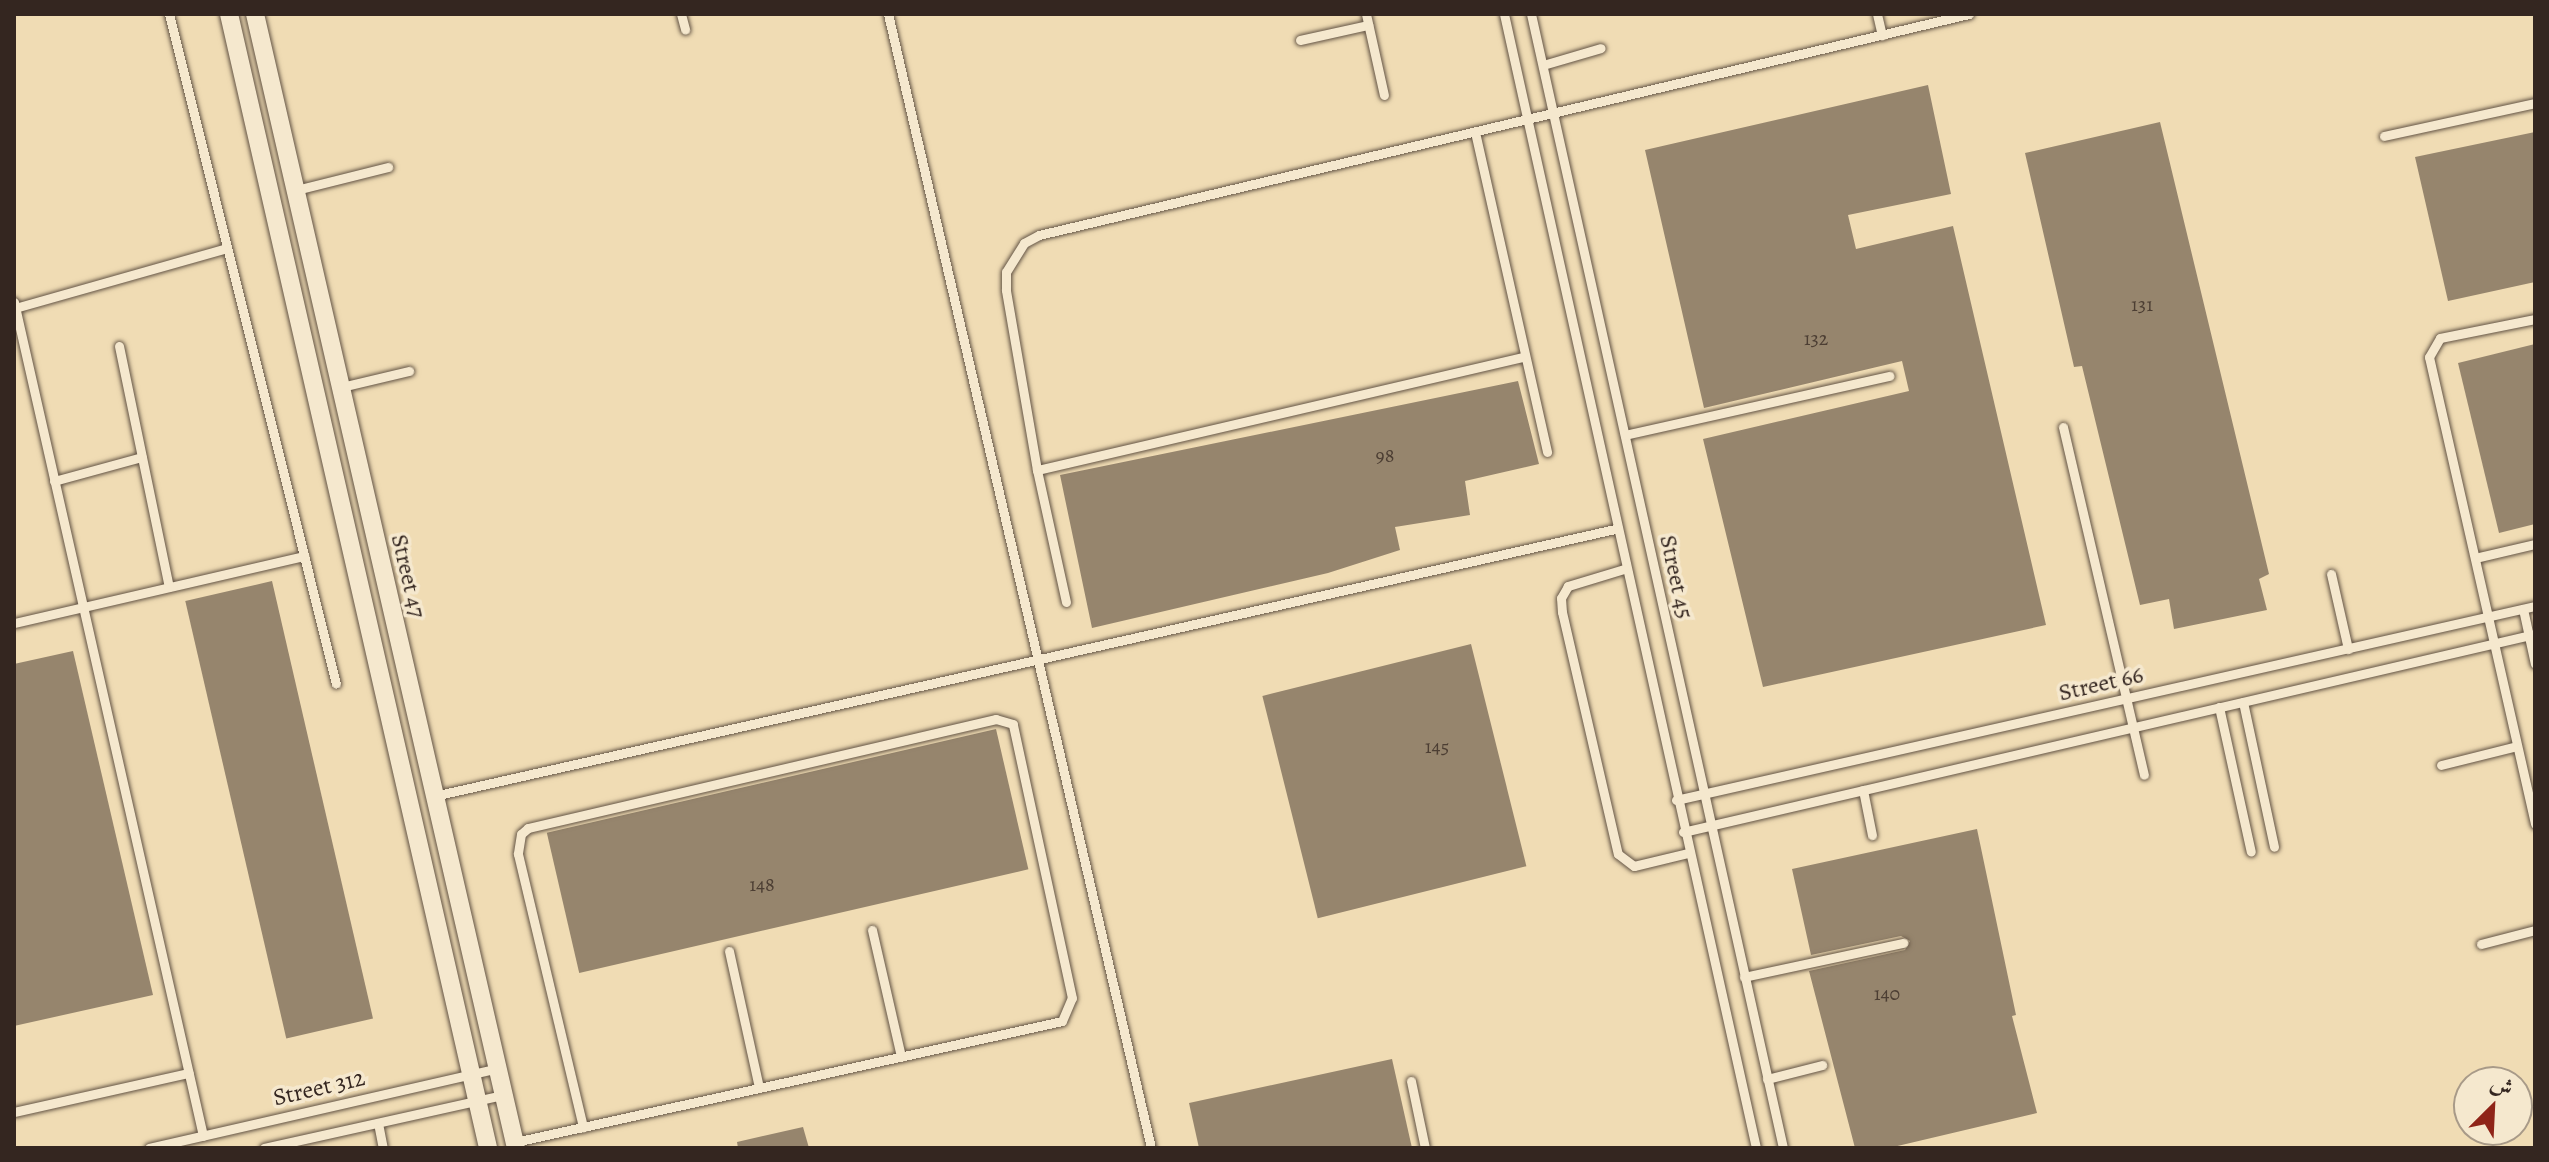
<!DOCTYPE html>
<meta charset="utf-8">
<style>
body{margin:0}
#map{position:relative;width:2549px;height:1162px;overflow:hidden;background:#f0dcb4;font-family:Alegreya,Amiri,serif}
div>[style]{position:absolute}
.building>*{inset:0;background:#96856d;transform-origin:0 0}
.roads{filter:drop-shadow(0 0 2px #635445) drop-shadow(0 0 2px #635445)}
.lane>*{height:9px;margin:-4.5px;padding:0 4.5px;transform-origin:4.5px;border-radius:4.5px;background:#f5e8ce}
.street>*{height:18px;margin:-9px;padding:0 9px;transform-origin:9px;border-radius:9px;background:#f5e8ce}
span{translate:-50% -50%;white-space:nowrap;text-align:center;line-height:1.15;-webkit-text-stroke:7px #f5e8ce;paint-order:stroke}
.number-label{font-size:20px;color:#4c3e33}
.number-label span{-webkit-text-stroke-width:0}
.street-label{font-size:24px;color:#342620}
.frame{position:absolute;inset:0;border:16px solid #342620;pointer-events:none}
.north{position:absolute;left:2453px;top:1066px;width:80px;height:80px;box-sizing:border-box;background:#f5e8ce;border:2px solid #a89a88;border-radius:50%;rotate:24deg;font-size:22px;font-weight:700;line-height:32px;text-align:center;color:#342620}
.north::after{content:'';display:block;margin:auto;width:28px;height:36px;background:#8f2418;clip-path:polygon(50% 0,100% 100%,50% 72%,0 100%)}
</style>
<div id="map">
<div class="building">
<i style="clip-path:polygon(1928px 85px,1951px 194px,1848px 215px,1856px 249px,1953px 226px,2046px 625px,1763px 687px,1703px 439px,1909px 391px,1902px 361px,1704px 408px,1645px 150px)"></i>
<i style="clip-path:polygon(2160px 122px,2269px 574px,2259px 579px,2267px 610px,2174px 629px,2169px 599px,2140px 605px,2082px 366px,2074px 367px,2025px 153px)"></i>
<i style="clip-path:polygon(2535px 132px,2535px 282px,2448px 301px,2415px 157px)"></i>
<i style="clip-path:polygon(2535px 344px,2535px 524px,2499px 533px,2458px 363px)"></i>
<i style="clip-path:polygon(1518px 381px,1539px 464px,1465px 481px,1470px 515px,1395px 527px,1400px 550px,1328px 573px,1092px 628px,1060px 475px)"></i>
<i style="left:272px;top:581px;width:449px;height:89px;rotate:77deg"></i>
<i style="left:1471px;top:644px;width:229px;height:215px;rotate:76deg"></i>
<i style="clip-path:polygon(73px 651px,153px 995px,14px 1026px,14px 664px)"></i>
<i style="left:996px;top:729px;width:144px;height:461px;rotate:77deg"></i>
<i style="clip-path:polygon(1977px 829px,2016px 1015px,2012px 1016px,2037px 1113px,1889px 1148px,1855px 1148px,1809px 971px,1905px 950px,1910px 941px,1901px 936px,1811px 955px,1792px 869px)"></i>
<i style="clip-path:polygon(1392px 1059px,1412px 1148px,1199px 1148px,1189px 1103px)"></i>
<i style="clip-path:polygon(803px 1127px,809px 1148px,738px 1148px,737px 1142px)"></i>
</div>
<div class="roads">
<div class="lane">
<i style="left:169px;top:14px;width:690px;rotate:76deg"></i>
<i style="left:681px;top:14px;width:16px;rotate:75deg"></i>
<i style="left:888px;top:14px;width:1164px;rotate:76.94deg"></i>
<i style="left:1366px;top:14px;width:83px;rotate:77.5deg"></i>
<i style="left:1504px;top:14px;width:1162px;rotate:77.47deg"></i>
<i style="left:1531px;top:14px;width:1162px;rotate:77.47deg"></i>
<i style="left:1877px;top:14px;width:22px;rotate:77deg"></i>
<i style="left:1300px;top:40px;width:70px;rotate:-12.4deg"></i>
<i style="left:1543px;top:65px;width:60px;rotate:-16.3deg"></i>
<i style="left:1475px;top:132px;width:328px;rotate:77.3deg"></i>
<i style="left:2384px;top:136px;width:155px;rotate:-12.3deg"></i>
<i style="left:296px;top:190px;width:95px;rotate:-14deg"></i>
<i style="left:14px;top:302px;width:855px;rotate:77.23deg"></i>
<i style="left:15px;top:308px;width:220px;rotate:-15.8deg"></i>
<i style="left:2535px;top:319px;width:97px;rotate:168.7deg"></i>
<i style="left:2440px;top:338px;width:22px;rotate:120deg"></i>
<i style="left:2429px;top:357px;width:479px;rotate:77.2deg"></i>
<i style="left:119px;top:346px;width:246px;rotate:78.3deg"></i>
<i style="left:341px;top:387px;width:70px;rotate:-13.2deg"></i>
<i style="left:2063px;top:427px;width:357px;rotate:76.9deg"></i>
<i style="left:1625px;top:435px;width:271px;rotate:-12.6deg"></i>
<i style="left:1037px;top:470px;width:498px;rotate:-13.1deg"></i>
<i style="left:54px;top:481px;width:91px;rotate:-15.3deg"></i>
<i style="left:2475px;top:558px;width:62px;rotate:-13.1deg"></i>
<i style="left:1624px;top:569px;width:59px;rotate:163.1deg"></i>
<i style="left:1568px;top:586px;width:14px;rotate:120deg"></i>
<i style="left:1561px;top:598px;width:14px;rotate:86deg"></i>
<i style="left:1562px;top:612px;width:248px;rotate:77deg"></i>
<i style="left:1618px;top:854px;width:20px;rotate:37deg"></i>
<i style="left:1634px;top:866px;width:56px;rotate:-13.5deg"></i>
<i style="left:2331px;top:574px;width:77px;rotate:77.2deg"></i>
<i style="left:1066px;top:602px;width:135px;rotate:-102.4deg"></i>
<i style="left:1037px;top:470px;width:183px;rotate:-99.8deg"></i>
<i style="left:1006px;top:290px;width:18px;rotate:-90deg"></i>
<i style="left:1006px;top:272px;width:34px;rotate:-58deg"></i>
<i style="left:1024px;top:243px;width:17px;rotate:-28deg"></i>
<i style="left:1039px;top:235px;width:956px;rotate:-13.37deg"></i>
<i style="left:2523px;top:609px;width:56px;rotate:77.7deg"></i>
<i style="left:14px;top:623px;width:298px;rotate:-13deg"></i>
<i style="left:2243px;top:702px;width:148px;rotate:77.9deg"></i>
<i style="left:2219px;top:707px;width:148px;rotate:77.6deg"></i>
<i style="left:2441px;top:765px;width:78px;rotate:-14deg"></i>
<i style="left:1863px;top:790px;width:46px;rotate:78.7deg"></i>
<i style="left:434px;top:796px;width:1211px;rotate:-12.74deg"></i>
<i style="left:1676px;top:800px;width:881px;rotate:-12.73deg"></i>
<i style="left:1683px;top:832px;width:875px;rotate:-13.08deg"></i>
<i style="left:872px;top:930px;width:130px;rotate:77.1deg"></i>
<i style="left:2481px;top:944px;width:56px;rotate:-14.5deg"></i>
<i style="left:729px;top:951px;width:140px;rotate:77.6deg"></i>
<i style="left:1744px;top:977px;width:163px;rotate:-12.1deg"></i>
<i style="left:1767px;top:1079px;width:57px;rotate:-14.3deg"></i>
<i style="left:1411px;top:1081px;width:68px;rotate:78.2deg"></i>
<i style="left:14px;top:1112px;width:179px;rotate:-12.6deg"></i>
<i style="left:378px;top:1123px;width:25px;rotate:79deg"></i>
<i style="left:515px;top:1142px;width:560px;rotate:-12.47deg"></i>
<i style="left:1062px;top:1021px;width:25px;rotate:-67deg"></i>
<i style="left:1072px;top:998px;width:280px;rotate:-102.2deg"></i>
<i style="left:1013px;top:724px;width:18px;rotate:-164deg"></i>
<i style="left:996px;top:719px;width:481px;rotate:166.9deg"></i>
<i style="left:528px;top:828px;width:9px;rotate:139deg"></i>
<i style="left:521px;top:834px;width:20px;rotate:99deg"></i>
<i style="left:518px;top:854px;width:281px;rotate:76.6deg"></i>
<i style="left:149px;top:1148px;width:357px;rotate:-12.9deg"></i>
<i style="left:264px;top:1148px;width:245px;rotate:-12.5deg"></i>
</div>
<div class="street">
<i style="left:229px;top:14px;width:1163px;rotate:77.13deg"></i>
<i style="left:255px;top:14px;width:1164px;rotate:77.04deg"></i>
</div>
</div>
<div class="number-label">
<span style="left:2142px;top:304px">131</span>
<span style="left:1816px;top:338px">132</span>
<span style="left:1385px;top:455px">98</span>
<span style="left:1437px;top:746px">145</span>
<span style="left:762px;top:884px">148</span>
<span style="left:1887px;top:993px">140</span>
</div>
<div class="street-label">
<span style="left:408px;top:576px;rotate:77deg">Street 47</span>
<span style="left:1676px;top:577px;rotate:78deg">Street 45</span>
<span style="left:2101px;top:684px;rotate:-13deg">Street 66</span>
<span style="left:319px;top:1088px;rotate:-13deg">Street 312</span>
</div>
<div class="frame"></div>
<div class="north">ش</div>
</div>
